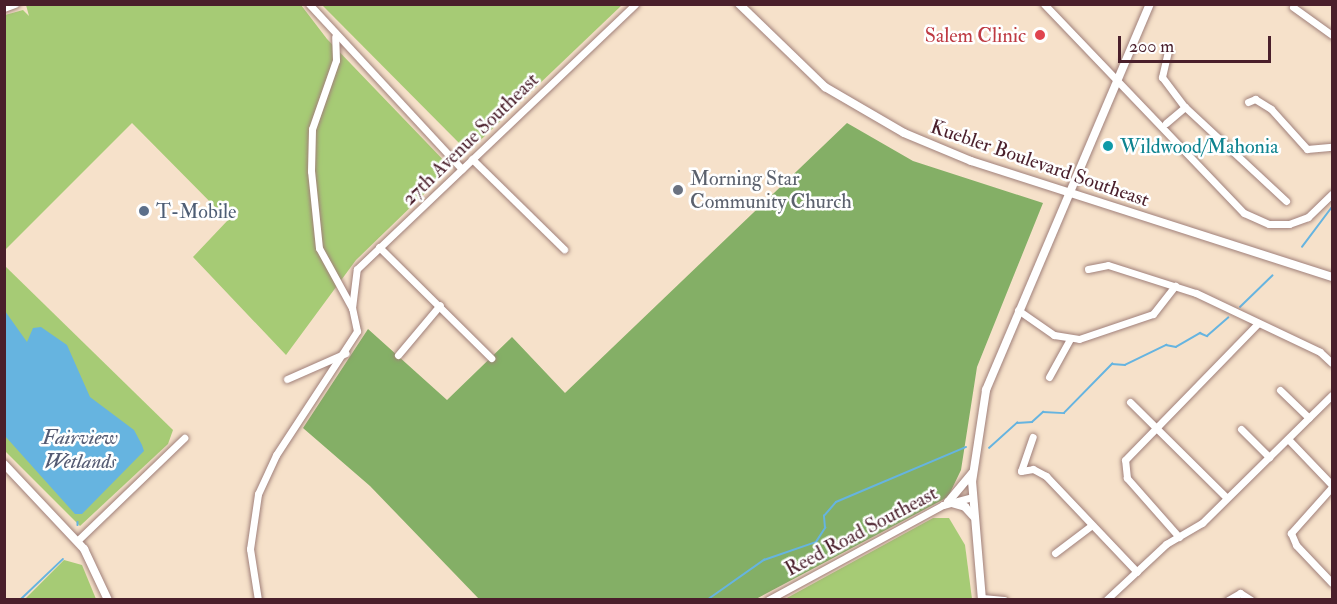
<!DOCTYPE html>
<style>
body{margin:0}
#map{position:relative;width:1337px;height:604px;overflow:hidden;background:#f6e1ca;font-family:"IM FELL Double Pica",serif}
div>[style]{position:absolute}
.green>*{inset:0;background:#a6cb75}
.forest>*{inset:0;background:#84af66}
.water>*{inset:0;background:#66b4e0}
.stream>*{height:1.5px;margin:-0.75px;padding:0 0.75px;transform-origin:0.75px;border-radius:0.75px;background:#66b4e0}
.roads{filter:drop-shadow(0 0 2px #a0807a) drop-shadow(0 0 2px #a0807a)}
.minor>*{height:7px;margin:-3.5px;padding:0 3.5px;transform-origin:3.5px;border-radius:3.5px;background:#fff}
.major>*{height:8px;margin:-4px;padding:0 4px;transform-origin:4px;border-radius:4px;background:#fff}
.dots>*{width:16px;height:16px;translate:-50% -50%;box-sizing:border-box;border:3px solid #fff;border-radius:50%}
span{translate:-50% -50%;white-space:nowrap;text-align:center;line-height:1.15;-webkit-text-stroke:5px #fff;paint-order:stroke}
.health-label{font-size:20px;color:#be3a42}
.right{translate:-100% -50%;text-align:right}
.street-label{font-size:20px;color:#4a1f2b}
.culture-label{font-size:20px;color:#0d838f}
.left{translate:0 -50%;text-align:left}
.worship-label{font-size:20px;color:#5b616d}
.service-label{font-size:20px;color:#4e5e75}
.water-label{font-size:21px;color:#555b73;font-style:italic}
.frame{position:absolute;inset:0;border:6px solid #4a1f2b;pointer-events:none}
.scale{position:absolute;left:1118px;top:36px;width:153px;height:27px;box-sizing:border-box;border:3px solid #4a1f2b;border-top:0;padding-left:8px;font-size:18px;line-height:21px;white-space:nowrap;color:#4a1f2b;-webkit-text-stroke:4px #fff;paint-order:stroke}
</style>
<div id="map">
<div class="green">
<i style="clip-path:polygon(26px 5px,301px 5px,327px 39px,451px 168px,356px 260px,286px 355px,193px 257px,228px 220px,132px 123px,5px 250px,5px 15px,23px 10px,29px 16px)"></i>
<i style="clip-path:polygon(322px 5px,622px 5px,468px 152px)"></i>
<i style="clip-path:polygon(4px 265px,173px 430px,168px 444px,80px 526px,5px 451px)"></i>
<i style="clip-path:polygon(933px 518px,949px 518px,965px 545px,972px 599px,785px 599px)"></i>
<i style="clip-path:polygon(64px 560px,82px 565px,96px 599px,25px 599px)"></i>
</div>
<div class="forest">
<i style="clip-path:polygon(847px 123px,913px 161px,1043px 203px,977px 367px,961px 470px,948px 497px,756px 599px,479px 599px,370px 486px,303px 428px,368px 329px,447px 400px,512px 337px,565px 393px)"></i>
</div>
<div class="water">
<i style="clip-path:polygon(5px 311px,27px 342px,33px 328px,41px 327px,67px 345px,90px 397px,134px 430px,142px 445px,144px 451px,82px 514px,75px 514px,5px 436px)"></i>
</div>
<div class="stream">
<i style="left:1302px;top:247px;width:50px;rotate:-53.1deg"></i>
<i style="left:1240px;top:307px;width:45px;rotate:-44.1deg"></i>
<i style="left:989px;top:448px;width:38px;rotate:-42deg"></i>
<i style="left:1017px;top:423px;width:15px;rotate:-4deg"></i>
<i style="left:1032px;top:422px;width:15px;rotate:-42deg"></i>
<i style="left:1043px;top:412px;width:21px;rotate:3deg"></i>
<i style="left:1064px;top:413px;width:69px;rotate:-45.6deg"></i>
<i style="left:1112px;top:364px;width:13px;rotate:4deg"></i>
<i style="left:1125px;top:365px;width:46px;rotate:-26deg"></i>
<i style="left:1166px;top:345px;width:10px;rotate:11deg"></i>
<i style="left:1176px;top:347px;width:28px;rotate:-30deg"></i>
<i style="left:1200px;top:333px;width:8px;rotate:23deg"></i>
<i style="left:1207px;top:336px;width:28px;rotate:-41deg"></i>
<i style="left:78px;top:522px;width:3px;rotate:90deg"></i>
<i style="left:20px;top:600px;width:59px;rotate:-43.6deg"></i>
<i style="left:707px;top:600px;width:70px;rotate:-35.1deg"></i>
<i style="left:764px;top:560px;width:55px;rotate:-19.1deg"></i>
<i style="left:816px;top:542px;width:17px;rotate:-57deg"></i>
<i style="left:825px;top:528px;width:12px;rotate:-95deg"></i>
<i style="left:824px;top:516px;width:18px;rotate:-49deg"></i>
<i style="left:836px;top:502px;width:141px;rotate:-22.9deg"></i>
</div>
<div class="roads">
<div class="minor">
<i style="left:309px;top:4px;width:225px;rotate:47.2deg"></i>
<i style="left:1044px;top:4px;width:289px;rotate:46.3deg"></i>
<i style="left:1244px;top:213px;width:27px;rotate:24deg"></i>
<i style="left:1269px;top:224px;width:20px"></i>
<i style="left:1289px;top:224px;width:20px;rotate:-20deg"></i>
<i style="left:1308px;top:217px;width:33px;rotate:-44deg"></i>
<i style="left:1293px;top:7px;width:48px;rotate:35.7deg"></i>
<i style="left:1168px;top:51px;width:27px;rotate:103deg"></i>
<i style="left:1162px;top:77px;width:38px;rotate:53deg"></i>
<i style="left:1185px;top:107px;width:138px;rotate:42.9deg"></i>
<i style="left:1248px;top:102px;width:8px;rotate:-23deg"></i>
<i style="left:1255px;top:99px;width:19px;rotate:32deg"></i>
<i style="left:1271px;top:109px;width:54px;rotate:48deg"></i>
<i style="left:1307px;top:149px;width:25px;rotate:-5deg"></i>
<i style="left:1166px;top:123px;width:25px;rotate:-40deg"></i>
<i style="left:472px;top:159px;width:129px;rotate:44.4deg"></i>
<i style="left:379px;top:247px;width:158px;rotate:44.7deg"></i>
<i style="left:1088px;top:269px;width:20px;rotate:-11deg"></i>
<i style="left:1108px;top:265px;width:92px;rotate:17.7deg"></i>
<i style="left:1196px;top:293px;width:137px;rotate:25.4deg"></i>
<i style="left:1320px;top:352px;width:16px;rotate:43deg"></i>
<i style="left:352px;top:308px;width:39px;rotate:-83deg"></i>
<i style="left:357px;top:269px;width:384px;rotate:-43.6deg"></i>
<i style="left:1018px;top:310px;width:44px;rotate:34.8deg"></i>
<i style="left:1054px;top:335px;width:25px;rotate:9deg"></i>
<i style="left:1079px;top:339px;width:78px;rotate:-18.7deg"></i>
<i style="left:1153px;top:314px;width:36px;rotate:-52deg"></i>
<i style="left:398px;top:355px;width:65px;rotate:-50deg"></i>
<i style="left:1049px;top:377px;width:43px;rotate:-61.1deg"></i>
<i style="left:287px;top:379px;width:64px;rotate:-23.8deg"></i>
<i style="left:1280px;top:390px;width:40px;rotate:44deg"></i>
<i style="left:1130px;top:402px;width:136px;rotate:44.7deg"></i>
<i style="left:1241px;top:429px;width:40px;rotate:45deg"></i>
<i style="left:1288px;top:439px;width:64px;rotate:46.3deg"></i>
<i style="left:1021px;top:471px;width:12px;rotate:-9deg"></i>
<i style="left:1033px;top:469px;width:15px;rotate:28deg"></i>
<i style="left:1046px;top:476px;width:132px;rotate:46.5deg"></i>
<i style="left:1021px;top:471px;width:36px;rotate:-71deg"></i>
<i style="left:1332px;top:487px;width:62px;rotate:131.7deg"></i>
<i style="left:1291px;top:533px;width:13px;rotate:67deg"></i>
<i style="left:1296px;top:545px;width:52px;rotate:46.5deg"></i>
<i style="left:1179px;top:537px;width:79px;rotate:-131.4deg"></i>
<i style="left:1127px;top:478px;width:18px;rotate:-96deg"></i>
<i style="left:1125px;top:460px;width:191px;rotate:-45.8deg"></i>
<i style="left:77px;top:541px;width:149px;rotate:-43.9deg"></i>
<i style="left:1055px;top:553px;width:46px;rotate:-37.1deg"></i>
<i style="left:982px;top:598px;width:22px;rotate:5deg"></i>
<i style="left:258px;top:600px;width:52px;rotate:-98.9deg"></i>
<i style="left:250px;top:549px;width:56px;rotate:-81.7deg"></i>
<i style="left:258px;top:494px;width:43px;rotate:-65.2deg"></i>
<i style="left:276px;top:455px;width:148px;rotate:-56.8deg"></i>
<i style="left:357px;top:331px;width:24px;rotate:-102deg"></i>
<i style="left:352px;top:308px;width:68px;rotate:-118.8deg"></i>
<i style="left:319px;top:248px;width:77px;rotate:-95.9deg"></i>
<i style="left:311px;top:171px;width:42px;rotate:-88.6deg"></i>
<i style="left:312px;top:129px;width:73px;rotate:-70.8deg"></i>
<i style="left:336px;top:60px;width:23px;rotate:-92deg"></i>
<i style="left:768px;top:600px;width:199px;rotate:-28.5deg"></i>
<i style="left:943px;top:505px;width:30px;rotate:-15deg"></i>
<i style="left:1106px;top:600px;width:82px;rotate:-43deg"></i>
<i style="left:1166px;top:544px;width:42px;rotate:-30.3deg"></i>
<i style="left:1202px;top:523px;width:182px;rotate:-44.6deg"></i>
<i style="left:1228px;top:600px;width:14px;rotate:-30deg"></i>
<i style="left:1240px;top:593px;width:13px;rotate:32deg"></i>
</div>
<div class="major">
<i style="left:739px;top:4px;width:120px;rotate:44deg"></i>
<i style="left:825px;top:87px;width:91px;rotate:30.2deg"></i>
<i style="left:904px;top:133px;width:73px;rotate:22.7deg"></i>
<i style="left:971px;top:161px;width:379px;rotate:17.8deg"></i>
<i style="left:4px;top:8px;width:12px;rotate:-20deg"></i>
<i style="left:4px;top:464px;width:117px;rotate:46.7deg"></i>
<i style="left:84px;top:549px;width:56px;rotate:64.8deg"></i>
<i style="left:948px;top:502px;width:38px;rotate:-50deg"></i>
<i style="left:948px;top:502px;width:18px;rotate:16deg"></i>
<i style="left:965px;top:507px;width:13px;rotate:48deg"></i>
<i style="left:982px;top:600px;width:118px;rotate:-94.8deg"></i>
<i style="left:972px;top:482px;width:93px;rotate:-81.3deg"></i>
<i style="left:986px;top:390px;width:419px;rotate:-67deg"></i>
</div>
</div>
<div class="dots">
<i style="left:1040px;top:35px;background:#e0444e"></i>
<i style="left:1108px;top:146px;background:#0f9aa8"></i>
<i style="left:678px;top:190px;background:#6b7280"></i>
<i style="left:144px;top:211px;background:#5c6f8a"></i>
</div>
<div class="health-label">
<span class="right" style="left:1026px;top:35px">Salem Clinic</span>
</div>
<div class="street-label">
<span style="left:470px;top:139px;rotate:-44deg">27th Avenue Southeast</span>
<span style="left:1040px;top:163px;rotate:19deg">Kuebler Boulevard Southeast</span>
<span style="left:861px;top:531px;rotate:-28deg">Reed Road Southeast</span>
</div>
<div class="culture-label">
<span class="left" style="left:1120px;top:146px">Wildwood/Mahonia</span>
</div>
<div class="worship-label">
<span class="left" style="left:690px;top:190px">Morning Star<br>Community Church</span>
</div>
<div class="service-label">
<span class="left" style="left:156px;top:211px">T-Mobile</span>
</div>
<div class="water-label">
<span style="left:80px;top:450px">Fairview<br>Wetlands</span>
</div>
<div class="frame"></div>
<div class="scale">200 m</div>
</div>
